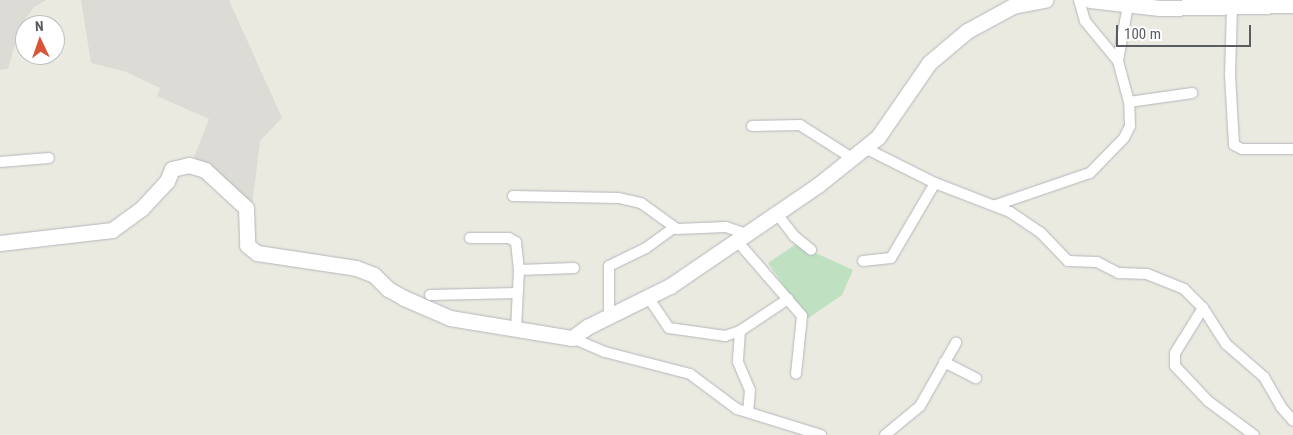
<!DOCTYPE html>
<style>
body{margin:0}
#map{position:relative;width:1293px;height:435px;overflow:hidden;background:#ebeae1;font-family:"Roboto Condensed",sans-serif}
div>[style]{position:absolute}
.industrial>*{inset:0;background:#dddbd5}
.green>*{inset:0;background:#bfe1c2}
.roads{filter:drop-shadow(0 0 1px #b3b6ba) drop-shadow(0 0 1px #b3b6ba)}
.street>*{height:10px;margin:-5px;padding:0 5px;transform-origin:5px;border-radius:5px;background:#fff}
.secondary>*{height:15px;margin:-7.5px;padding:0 7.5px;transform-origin:7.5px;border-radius:7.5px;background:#fff}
span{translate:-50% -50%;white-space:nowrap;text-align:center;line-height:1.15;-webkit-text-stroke:4px #fff;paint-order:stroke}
.north{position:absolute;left:15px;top:15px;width:50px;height:50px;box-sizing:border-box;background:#fff;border:1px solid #bdbec0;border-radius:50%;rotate:357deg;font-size:14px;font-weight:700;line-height:20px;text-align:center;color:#595c61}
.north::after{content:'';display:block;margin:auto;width:18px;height:22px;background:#da5538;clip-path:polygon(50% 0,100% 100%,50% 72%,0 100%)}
.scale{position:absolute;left:1116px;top:25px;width:135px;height:22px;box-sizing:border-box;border:2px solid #595c61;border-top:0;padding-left:6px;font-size:15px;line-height:18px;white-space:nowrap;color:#595c61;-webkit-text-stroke:4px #fff;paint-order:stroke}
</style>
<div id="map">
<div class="industrial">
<i style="clip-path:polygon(0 0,46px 0,34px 7px,20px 27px,8px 69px,0 70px)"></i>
<i style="clip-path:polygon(81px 0,229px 0,282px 118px,260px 141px,252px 207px,194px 157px,209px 119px,157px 96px,160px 88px,126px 72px,91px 63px)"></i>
</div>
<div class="green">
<i style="clip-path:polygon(796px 244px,853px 270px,842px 295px,807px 319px,768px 263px)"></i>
</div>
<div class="roads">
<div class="street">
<i style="left:1232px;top:8px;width:67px;rotate:91.7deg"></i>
<i style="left:1230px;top:75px;width:70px;rotate:86.7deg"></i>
<i style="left:1234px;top:145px;width:9px;rotate:27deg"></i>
<i style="left:1242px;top:149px;width:51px"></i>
<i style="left:1118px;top:61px;width:57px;rotate:-79.9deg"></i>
<i style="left:1129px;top:102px;width:64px;rotate:-8.1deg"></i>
<i style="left:752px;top:126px;width:48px;rotate:-1.2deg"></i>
<i style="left:800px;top:125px;width:62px;rotate:32.4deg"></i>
<i style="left:865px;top:148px;width:78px;rotate:26.6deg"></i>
<i style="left:935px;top:183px;width:80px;rotate:21.1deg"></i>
<i style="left:1010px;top:212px;width:36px;rotate:34deg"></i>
<i style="left:1040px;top:232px;width:40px;rotate:46deg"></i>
<i style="left:1068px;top:261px;width:29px;rotate:2deg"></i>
<i style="left:1097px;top:262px;width:25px;rotate:27deg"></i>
<i style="left:1119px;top:273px;width:28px;rotate:2deg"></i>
<i style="left:1147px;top:274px;width:40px;rotate:22deg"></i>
<i style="left:1184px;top:289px;width:27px;rotate:45deg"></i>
<i style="left:1203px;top:308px;width:43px;rotate:57.4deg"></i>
<i style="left:1226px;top:344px;width:50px;rotate:41deg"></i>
<i style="left:1264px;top:377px;width:34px;rotate:60deg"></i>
<i style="left:1281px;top:407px;width:18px;rotate:49deg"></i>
<i style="left:0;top:162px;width:49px;rotate:-4.7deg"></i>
<i style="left:513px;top:196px;width:106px;rotate:1.1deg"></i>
<i style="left:619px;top:198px;width:23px;rotate:13deg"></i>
<i style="left:641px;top:203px;width:44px;rotate:35.8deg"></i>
<i style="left:677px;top:229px;width:49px;rotate:-2.3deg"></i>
<i style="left:726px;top:227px;width:24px;rotate:19deg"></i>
<i style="left:996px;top:205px;width:99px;rotate:-18.8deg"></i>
<i style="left:1090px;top:173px;width:49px;rotate:-45.8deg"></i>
<i style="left:1124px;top:138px;width:13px;rotate:-63deg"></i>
<i style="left:1130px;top:126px;width:24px;rotate:-92deg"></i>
<i style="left:1129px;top:102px;width:42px;rotate:-105deg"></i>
<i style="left:1118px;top:61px;width:52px;rotate:-129.5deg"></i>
<i style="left:1085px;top:21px;width:22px;rotate:-106deg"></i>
<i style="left:777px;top:214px;width:28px;rotate:52deg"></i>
<i style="left:794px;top:236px;width:22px;rotate:39deg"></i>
<i style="left:470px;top:238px;width:39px"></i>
<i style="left:509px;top:238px;width:8px;rotate:30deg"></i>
<i style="left:516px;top:242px;width:28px;rotate:84deg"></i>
<i style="left:519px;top:270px;width:60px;rotate:92.9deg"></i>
<i style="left:738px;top:242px;width:98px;rotate:49.1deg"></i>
<i style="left:802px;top:316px;width:58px;rotate:95.9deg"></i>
<i style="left:863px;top:261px;width:28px;rotate:-6deg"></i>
<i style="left:891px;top:258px;width:87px;rotate:-59.6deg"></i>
<i style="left:519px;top:270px;width:55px;rotate:-2.1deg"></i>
<i style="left:430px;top:295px;width:87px;rotate:-1.3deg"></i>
<i style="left:648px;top:297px;width:37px;rotate:56deg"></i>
<i style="left:669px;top:328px;width:57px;rotate:8.1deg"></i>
<i style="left:725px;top:336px;width:16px;rotate:-18deg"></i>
<i style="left:740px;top:331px;width:58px;rotate:-33.7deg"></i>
<i style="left:1203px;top:308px;width:53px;rotate:121.9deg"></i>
<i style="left:1175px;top:353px;width:13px;rotate:90deg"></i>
<i style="left:1175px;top:366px;width:48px;rotate:46.7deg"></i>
<i style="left:1208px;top:401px;width:57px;rotate:36.5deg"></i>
<i style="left:609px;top:316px;width:50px;rotate:-90deg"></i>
<i style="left:609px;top:266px;width:41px;rotate:-25.9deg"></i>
<i style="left:646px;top:248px;width:34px;rotate:-36deg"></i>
<i style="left:740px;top:331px;width:31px;rotate:94deg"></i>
<i style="left:738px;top:362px;width:30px;rotate:67deg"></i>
<i style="left:750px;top:390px;width:22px;rotate:95deg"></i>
<i style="left:572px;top:338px;width:36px;rotate:23deg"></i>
<i style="left:605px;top:352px;width:88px;rotate:14.5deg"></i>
<i style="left:690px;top:374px;width:59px;rotate:36.7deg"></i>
<i style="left:737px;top:409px;width:88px;rotate:17.2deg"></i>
<i style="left:944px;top:362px;width:36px;rotate:27deg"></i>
<i style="left:885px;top:435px;width:45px;rotate:-39.6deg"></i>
<i style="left:920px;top:406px;width:73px;rotate:-60.3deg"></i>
</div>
<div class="secondary">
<i style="left:1090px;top:0;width:70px;rotate:6.5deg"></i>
<i style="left:1160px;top:8px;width:133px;rotate:-1.3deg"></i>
<i style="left:0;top:243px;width:113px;rotate:-6.6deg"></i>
<i style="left:112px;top:230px;width:37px;rotate:-36deg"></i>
<i style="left:142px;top:208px;width:37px;rotate:-47deg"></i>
<i style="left:167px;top:181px;width:13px;rotate:-67deg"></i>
<i style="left:172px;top:169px;width:17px;rotate:-13deg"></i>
<i style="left:189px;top:165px;width:17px;rotate:17deg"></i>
<i style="left:205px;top:170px;width:56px;rotate:42.8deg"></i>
<i style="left:246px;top:208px;width:37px;rotate:88deg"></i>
<i style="left:247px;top:245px;width:13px;rotate:39deg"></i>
<i style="left:257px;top:253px;width:100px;rotate:8.6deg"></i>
<i style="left:356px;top:268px;width:19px;rotate:21deg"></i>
<i style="left:374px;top:275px;width:20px;rotate:45deg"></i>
<i style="left:388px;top:289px;width:18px;rotate:29deg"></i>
<i style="left:404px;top:298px;width:50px;rotate:23.5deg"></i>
<i style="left:450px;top:318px;width:124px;rotate:9.3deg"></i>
<i style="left:572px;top:338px;width:19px;rotate:-36deg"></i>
<i style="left:587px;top:327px;width:93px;rotate:-26.3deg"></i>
<i style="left:670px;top:286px;width:179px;rotate:-34.3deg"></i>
<i style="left:818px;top:185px;width:77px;rotate:-38.7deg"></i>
<i style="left:878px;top:137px;width:90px;rotate:-55.4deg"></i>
<i style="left:929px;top:63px;width:50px;rotate:-40.1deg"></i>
<i style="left:967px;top:31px;width:52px;rotate:-28.5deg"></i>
<i style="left:1013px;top:6px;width:33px;rotate:-11deg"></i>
</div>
</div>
<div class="north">N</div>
<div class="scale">100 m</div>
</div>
